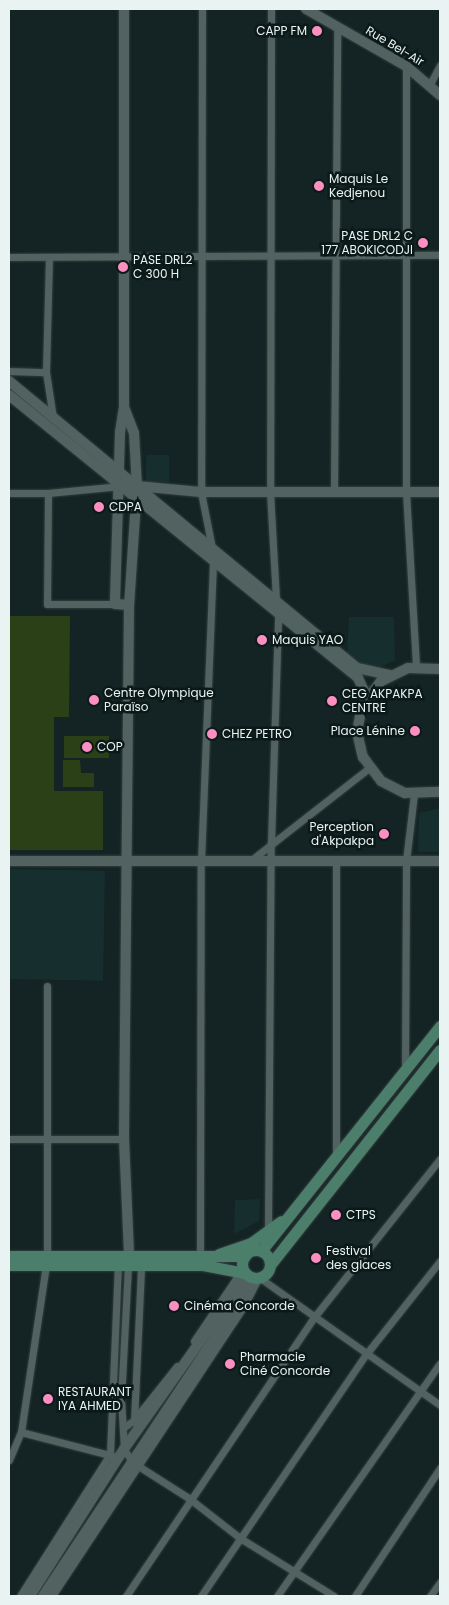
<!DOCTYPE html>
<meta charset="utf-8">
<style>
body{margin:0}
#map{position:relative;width:449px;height:1605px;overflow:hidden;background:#142323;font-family:Poppins,sans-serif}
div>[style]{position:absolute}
.built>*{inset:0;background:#162e2e;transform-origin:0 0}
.green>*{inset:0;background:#2c4017;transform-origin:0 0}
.roads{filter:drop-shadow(0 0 1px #353f3f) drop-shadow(0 0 1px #353f3f)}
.street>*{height:7px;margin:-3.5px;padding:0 3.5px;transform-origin:3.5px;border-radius:3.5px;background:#516261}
.secondary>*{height:10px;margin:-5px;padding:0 5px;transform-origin:5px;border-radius:5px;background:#516261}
.primary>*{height:11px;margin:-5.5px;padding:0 5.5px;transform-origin:5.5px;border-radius:5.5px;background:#4b7f6b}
.primary>.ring{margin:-5.5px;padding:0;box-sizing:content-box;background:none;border:11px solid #4b7f6b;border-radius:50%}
.dots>*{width:14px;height:14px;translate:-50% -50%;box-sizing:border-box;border:2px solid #0b1a19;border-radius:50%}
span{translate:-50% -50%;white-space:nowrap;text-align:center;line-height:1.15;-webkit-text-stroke:5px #0b1a19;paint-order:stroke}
.poi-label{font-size:12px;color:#e9f3f2}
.right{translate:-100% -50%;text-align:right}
.left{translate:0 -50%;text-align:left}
.street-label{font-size:12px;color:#e9f3f2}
.frame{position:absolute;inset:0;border:10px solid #e9f3f2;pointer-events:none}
</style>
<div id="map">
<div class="built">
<i style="left:146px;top:455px;width:23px;height:27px"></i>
<i style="clip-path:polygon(349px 617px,394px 617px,395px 660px,377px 669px,364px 668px,347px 656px)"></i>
<i style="clip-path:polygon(440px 808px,440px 852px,418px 852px,419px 813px)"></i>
<i style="left:9px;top:869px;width:96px;height:110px;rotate:1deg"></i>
<i style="clip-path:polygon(260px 1199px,259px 1221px,234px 1234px,235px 1200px)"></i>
</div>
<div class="green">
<i style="clip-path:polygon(9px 616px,70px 616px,69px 717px,54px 717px,54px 791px,103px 791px,103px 850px,9px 850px)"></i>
<i style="left:64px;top:736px;width:45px;height:22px"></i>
<i style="clip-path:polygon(63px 760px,80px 760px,81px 773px,94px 773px,94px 787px,63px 787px)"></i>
</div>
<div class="roads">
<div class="street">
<i style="left:202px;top:9px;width:483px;rotate:90.1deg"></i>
<i style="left:201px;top:492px;width:57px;rotate:78.9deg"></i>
<i style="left:271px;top:9px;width:483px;rotate:90.1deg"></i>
<i style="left:270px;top:492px;width:108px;rotate:86.8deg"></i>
<i style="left:406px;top:66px;width:426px;rotate:90deg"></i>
<i style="left:406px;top:492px;width:175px;rotate:86.7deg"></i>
<i style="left:430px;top:84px;width:21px;rotate:-62deg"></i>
<i style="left:9px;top:257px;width:431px;rotate:-0.3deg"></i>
<i style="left:49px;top:257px;width:115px;rotate:91.5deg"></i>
<i style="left:46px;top:372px;width:47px;rotate:81.3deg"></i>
<i style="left:9px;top:371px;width:37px;rotate:2deg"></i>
<i style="left:334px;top:492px;width:466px;rotate:-89.6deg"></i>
<i style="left:9px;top:493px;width:39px"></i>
<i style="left:48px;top:493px;width:73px;rotate:-5.5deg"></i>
<i style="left:48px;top:493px;width:111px;rotate:90.5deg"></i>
<i style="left:47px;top:604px;width:68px"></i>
<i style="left:250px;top:861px;width:151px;rotate:-38deg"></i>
<i style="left:336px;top:861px;width:295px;rotate:90deg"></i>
<i style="left:47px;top:986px;width:271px;rotate:90deg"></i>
<i style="left:405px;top:1071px;width:210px;rotate:-89.7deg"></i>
<i style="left:406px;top:861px;width:67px;rotate:-83.2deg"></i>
<i style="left:9px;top:1139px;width:115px"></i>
<i style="left:268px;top:1230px;width:387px;rotate:-89.6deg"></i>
<i style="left:271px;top:843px;width:228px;rotate:-88.2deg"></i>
<i style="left:200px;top:1256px;width:395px;rotate:-89.9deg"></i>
<i style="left:201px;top:861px;width:300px;rotate:-87.7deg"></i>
<i style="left:128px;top:1266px;width:132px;rotate:93deg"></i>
<i style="left:121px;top:1398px;width:51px;rotate:86.6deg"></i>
<i style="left:124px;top:1449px;width:15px;rotate:58deg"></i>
<i style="left:132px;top:1462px;width:69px;rotate:32.5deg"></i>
<i style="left:190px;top:1499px;width:63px;rotate:38deg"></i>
<i style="left:240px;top:1538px;width:110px;rotate:31.7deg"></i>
<i style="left:260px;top:1278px;width:220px;rotate:35.2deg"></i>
<i style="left:194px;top:1341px;width:84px;rotate:-56.1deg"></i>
<i style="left:134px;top:1422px;width:156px;rotate:-87.4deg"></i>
<i style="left:123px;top:1428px;width:14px;rotate:-36deg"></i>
<i style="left:134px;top:1420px;width:69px;rotate:-51.5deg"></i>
<i style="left:21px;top:1432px;width:95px;rotate:14.6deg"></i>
<i style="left:9px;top:1460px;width:30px;rotate:-67deg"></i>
<i style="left:21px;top:1432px;width:169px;rotate:-81.5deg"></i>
<i style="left:20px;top:1596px;width:168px;rotate:-57.6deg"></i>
<i style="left:110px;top:1454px;width:188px;rotate:-87.6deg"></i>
<i style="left:52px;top:1596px;width:348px;rotate:-56.5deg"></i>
<i style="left:244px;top:1306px;width:28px;rotate:-63deg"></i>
<i style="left:126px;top:1596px;width:338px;rotate:-56deg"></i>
<i style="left:315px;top:1316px;width:201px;rotate:-51.5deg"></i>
<i style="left:201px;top:1596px;width:294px;rotate:-55.7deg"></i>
<i style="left:367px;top:1353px;width:117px;rotate:-51.6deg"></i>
<i style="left:277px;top:1596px;width:284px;rotate:-55deg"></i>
<i style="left:355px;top:1596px;width:154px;rotate:-56.4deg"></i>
<i style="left:430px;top:1596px;width:17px;rotate:-54deg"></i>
</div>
<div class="secondary">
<i style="left:124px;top:9px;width:398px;rotate:90deg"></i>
<i style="left:124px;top:407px;width:26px;rotate:99deg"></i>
<i style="left:120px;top:433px;width:171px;rotate:91.7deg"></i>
<i style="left:115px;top:604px;width:14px;rotate:4deg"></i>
<i style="left:306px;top:9px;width:115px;rotate:29.7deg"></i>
<i style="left:406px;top:66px;width:45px;rotate:40.5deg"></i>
<i style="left:9px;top:381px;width:451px;rotate:39.5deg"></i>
<i style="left:357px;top:668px;width:34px;rotate:12deg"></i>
<i style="left:9px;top:395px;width:449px;rotate:39deg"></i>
<i style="left:358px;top:678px;width:14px;rotate:65deg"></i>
<i style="left:364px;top:691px;width:13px;rotate:94deg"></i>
<i style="left:124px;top:407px;width:28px;rotate:69deg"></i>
<i style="left:134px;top:433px;width:53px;rotate:86.8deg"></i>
<i style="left:137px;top:486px;width:119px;rotate:93.8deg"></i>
<i style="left:129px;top:605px;width:534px;rotate:90.54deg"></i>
<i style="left:124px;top:1139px;width:116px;rotate:87.5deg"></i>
<i style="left:137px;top:486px;width:64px;rotate:5.4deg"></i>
<i style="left:201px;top:492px;width:239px"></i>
<i style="left:440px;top:669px;width:32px;rotate:-178deg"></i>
<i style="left:408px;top:668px;width:30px;rotate:154deg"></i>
<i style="left:381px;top:681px;width:31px;rotate:127deg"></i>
<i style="left:362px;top:706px;width:26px;rotate:101deg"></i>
<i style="left:357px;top:732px;width:26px;rotate:77deg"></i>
<i style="left:363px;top:757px;width:30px;rotate:53deg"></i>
<i style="left:381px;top:781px;width:27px;rotate:27deg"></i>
<i style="left:405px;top:793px;width:35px;rotate:-2deg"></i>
<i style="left:9px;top:861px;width:431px"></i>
<i style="left:30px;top:1596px;width:174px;rotate:-57.4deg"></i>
<i style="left:124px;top:1449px;width:213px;rotate:-54.7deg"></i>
<i style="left:43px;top:1596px;width:381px;rotate:-56.4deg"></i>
</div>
<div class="primary">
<i class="ring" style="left:242px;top:1250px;width:17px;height:17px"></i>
<i style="left:261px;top:1251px;width:288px;rotate:-51.5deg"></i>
<i style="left:219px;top:1254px;width:34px;rotate:-19deg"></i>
<i style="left:251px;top:1243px;width:37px;rotate:-36deg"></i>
<i style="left:9px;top:1256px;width:236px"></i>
<i style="left:9px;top:1265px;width:194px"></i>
<i style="left:203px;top:1265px;width:43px;rotate:10.8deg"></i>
<i style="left:270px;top:1265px;width:274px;rotate:-51.7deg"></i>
</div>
</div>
<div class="dots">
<i style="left:317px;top:31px;background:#fc8fc2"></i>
<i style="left:319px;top:186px;background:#fc8fc2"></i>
<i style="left:423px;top:243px;background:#fc8fc2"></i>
<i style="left:123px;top:267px;background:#fc8fc2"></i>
<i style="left:99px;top:507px;background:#fc8fc2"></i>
<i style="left:262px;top:640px;background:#fc8fc2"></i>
<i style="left:94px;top:700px;background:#fc8fc2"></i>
<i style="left:332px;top:701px;background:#fc8fc2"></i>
<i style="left:415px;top:731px;background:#fc8fc2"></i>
<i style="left:212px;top:734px;background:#fc8fc2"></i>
<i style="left:87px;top:747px;background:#fc8fc2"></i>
<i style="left:384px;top:834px;background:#fc8fc2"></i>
<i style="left:336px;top:1215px;background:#fc8fc2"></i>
<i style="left:316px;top:1258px;background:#fc8fc2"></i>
<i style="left:174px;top:1306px;background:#fc8fc2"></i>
<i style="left:230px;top:1364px;background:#fc8fc2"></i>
<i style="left:48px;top:1399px;background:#fc8fc2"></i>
</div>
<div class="poi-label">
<span class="right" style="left:307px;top:31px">CAPP FM</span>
<span class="left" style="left:329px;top:186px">Maquis Le<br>Kedjenou</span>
<span class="right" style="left:413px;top:243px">PASE DRL2 C<br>177 ABOKICODJI</span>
<span class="left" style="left:133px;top:267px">PASE DRL2<br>C 300 H</span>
<span class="left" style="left:109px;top:507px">CDPA</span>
<span class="left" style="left:272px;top:640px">Maquis YAO</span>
<span class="left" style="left:104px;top:700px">Centre Olympique<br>Paraïso</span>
<span class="left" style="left:342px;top:701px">CEG AKPAKPA<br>CENTRE</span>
<span class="right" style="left:405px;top:731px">Place Lénine</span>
<span class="left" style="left:222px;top:734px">CHEZ PETRO</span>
<span class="left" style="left:97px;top:747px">COP</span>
<span class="right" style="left:374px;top:834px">Perception<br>d'Akpakpa</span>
<span class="left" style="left:346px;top:1215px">CTPS</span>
<span class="left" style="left:326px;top:1258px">Festival<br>des glaces</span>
<span class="left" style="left:184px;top:1306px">Cinéma Concorde</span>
<span class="left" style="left:240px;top:1364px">Pharmacie<br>Ciné Concorde</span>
<span class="left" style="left:58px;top:1399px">RESTAURANT<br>IYA AHMED</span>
</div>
<div class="street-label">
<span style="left:395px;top:46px;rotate:31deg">Rue Bel-Air</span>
</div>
<div class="frame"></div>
</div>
